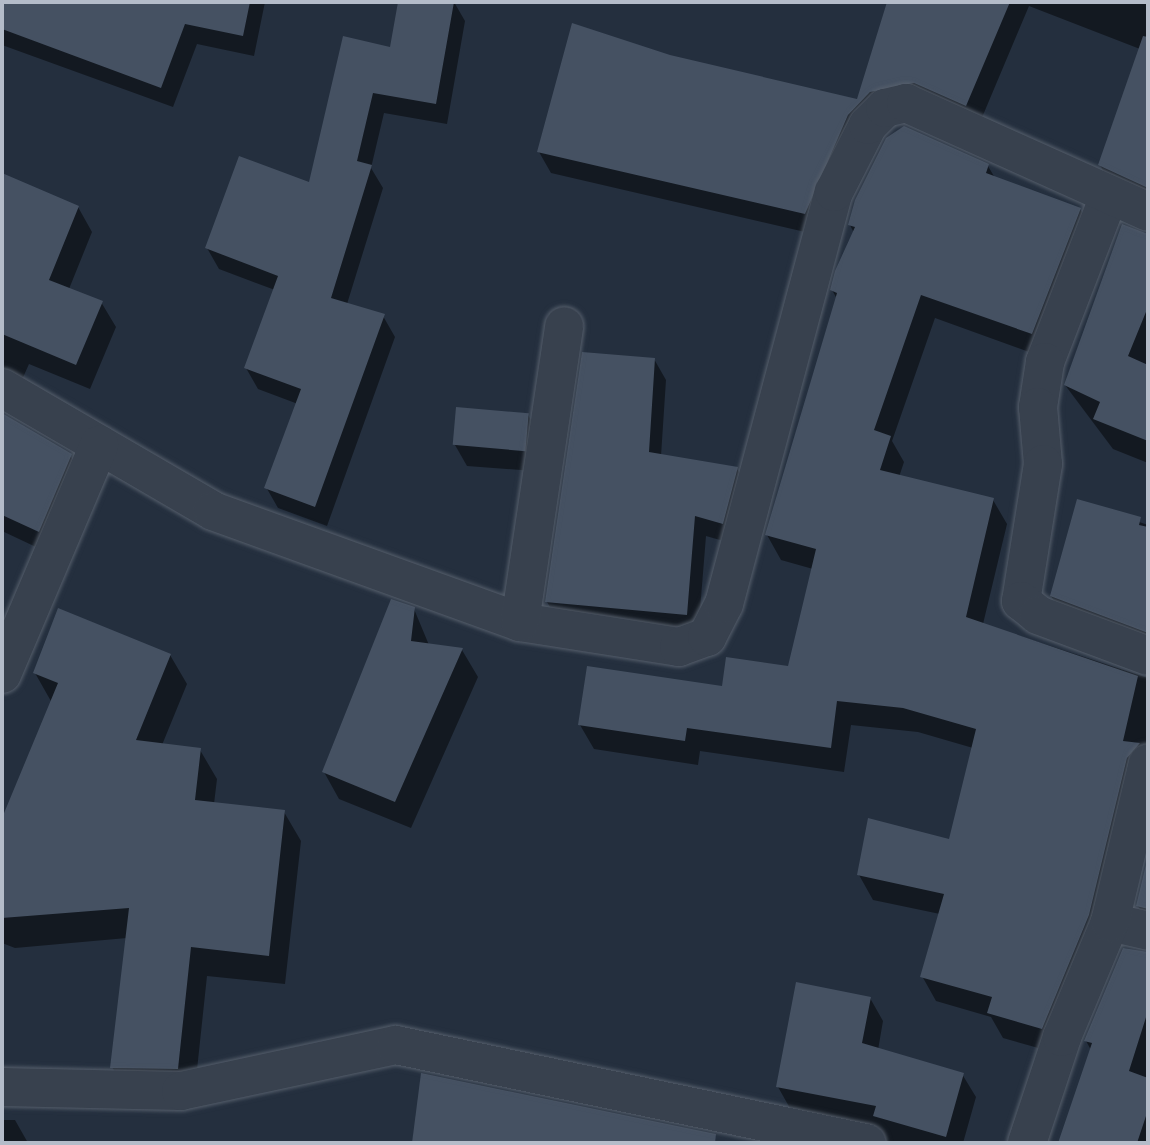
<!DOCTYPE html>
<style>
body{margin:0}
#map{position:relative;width:1150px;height:1145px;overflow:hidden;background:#242f3e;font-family:Montserrat,sans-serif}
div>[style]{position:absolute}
.shadow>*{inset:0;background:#0007}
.building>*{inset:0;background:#455162;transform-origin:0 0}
.roads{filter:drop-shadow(0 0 2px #565f6c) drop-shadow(0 0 2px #565f6c)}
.street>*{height:38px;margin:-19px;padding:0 19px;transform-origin:19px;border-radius:19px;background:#38414e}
span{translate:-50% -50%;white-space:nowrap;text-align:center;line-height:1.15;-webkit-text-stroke:5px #1d2633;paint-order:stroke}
.frame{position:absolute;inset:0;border:4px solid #b4bcc9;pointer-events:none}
</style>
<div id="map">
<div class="shadow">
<i style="clip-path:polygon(2px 2px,265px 2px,254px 56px,197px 44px,173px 107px,2px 45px)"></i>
<i style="clip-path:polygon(400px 2px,454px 2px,465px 21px,447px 124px,384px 113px,371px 168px,383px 188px,347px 304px,383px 316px,395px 337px,327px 526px,278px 508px,266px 487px,298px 404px,258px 389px,246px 368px,275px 290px,219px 269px,207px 248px,311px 185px,391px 49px)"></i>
<i style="clip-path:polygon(889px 2px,1148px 2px,1148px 203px,1112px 187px,1100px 165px,1140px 49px,1029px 6px,978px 127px,882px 113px,818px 235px,551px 173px,539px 152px,669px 56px,858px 101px)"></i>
<i style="clip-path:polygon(988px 166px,995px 178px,1080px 209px,1094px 234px,1046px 358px,935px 318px,892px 441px,904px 462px,899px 477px,993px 500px,1007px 524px,983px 624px,1148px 678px,1148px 774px,1056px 1053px,1003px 1038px,991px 1017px,936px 1001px,922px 976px,940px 914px,873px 900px,859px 875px,950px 842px,973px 748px,918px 732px,851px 725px,844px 772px,700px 751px,698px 765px,594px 749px,580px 725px,789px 668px,813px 569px,781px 560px,767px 535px,837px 299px,832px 290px,854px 233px,850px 225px)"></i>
<i style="clip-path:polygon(2px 178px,78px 207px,92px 232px,69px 289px,101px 302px,116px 327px,90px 389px,29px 364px,17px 391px,2px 399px)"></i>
<i style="clip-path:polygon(1123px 226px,1148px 238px,1148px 463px,1113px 449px,1065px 385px)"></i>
<i style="clip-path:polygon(654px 359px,666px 380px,661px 456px,737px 469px,749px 489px,734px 544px,706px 536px,698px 635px,559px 622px,547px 602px)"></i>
<i style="clip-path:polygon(2px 415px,70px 455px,85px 480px,53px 555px,2px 531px)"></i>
<i style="clip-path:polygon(528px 415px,540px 435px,534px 471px,467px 466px,455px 445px)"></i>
<i style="clip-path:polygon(1078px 501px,1148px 525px,1148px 653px,1066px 620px,1051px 596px)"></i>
<i style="clip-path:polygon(414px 609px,429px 645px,462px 650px,478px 677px,411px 828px,339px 799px,324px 772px)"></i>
<i style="clip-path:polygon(170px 655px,187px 684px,162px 745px,200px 750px,217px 779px,214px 804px,284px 812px,301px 841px,285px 984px,207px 976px,194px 1098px,129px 1096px,112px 1067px,127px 938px,15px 948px,2px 943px,2px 822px,52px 703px,35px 673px)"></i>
<i style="clip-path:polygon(1148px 864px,1148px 923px,1138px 906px)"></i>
<i style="clip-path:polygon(1124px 949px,1148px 953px,1148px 1143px,1060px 1143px,1091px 1050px,1086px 1041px)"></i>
<i style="clip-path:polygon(870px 998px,883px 1021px,878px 1050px,962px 1074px,976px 1097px,963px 1143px,871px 1143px,791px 1110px,778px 1087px)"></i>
<i style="clip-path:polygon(423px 1075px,715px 1142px,721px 1143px,413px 1143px)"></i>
<i style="clip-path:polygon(2px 1120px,15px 1120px,28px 1143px,2px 1143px)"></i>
</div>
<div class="building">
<i style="clip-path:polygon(2px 2px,250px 2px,243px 36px,185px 24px,161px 88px,2px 29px)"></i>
<i style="clip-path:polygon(398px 2px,454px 2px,436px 104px,373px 93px,357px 161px,372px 165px,331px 298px,385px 314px,315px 507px,264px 488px,301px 389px,244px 368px,278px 276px,205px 248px,239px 156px,309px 182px,343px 36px,390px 47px)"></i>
<i style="clip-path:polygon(887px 2px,1010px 2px,966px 106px,914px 83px,870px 92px,848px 115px,805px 214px,537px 152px,572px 23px,670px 55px,857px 99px)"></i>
<i style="clip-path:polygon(1143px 36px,1148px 37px,1148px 188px,1098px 165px)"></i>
<i style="clip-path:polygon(904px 126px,989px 164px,986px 173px,1081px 208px,1032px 334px,921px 295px,874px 430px,891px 436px,880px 470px,994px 498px,966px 617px,1138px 676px,1123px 741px,1140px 743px,1127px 758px,1089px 915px,1042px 1029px,987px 1013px,992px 997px,920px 977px,944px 894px,857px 875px,868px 818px,949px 839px,976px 729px,903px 708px,837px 701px,831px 748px,687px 728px,685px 741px,578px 725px,587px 666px,722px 686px,726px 657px,788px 666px,816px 549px,765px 535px,837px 293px,830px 290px,835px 271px,855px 227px,848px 225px,855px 200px,886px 138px)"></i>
<i style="clip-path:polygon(2px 173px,79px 206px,49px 280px,103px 301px,76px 365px,2px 334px)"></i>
<i style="clip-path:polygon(1122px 224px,1148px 234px,1148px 307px,1128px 356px,1148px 365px,1148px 441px,1093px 419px,1100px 402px,1064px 385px)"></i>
<i style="clip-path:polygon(582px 352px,655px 358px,649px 452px,738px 467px,723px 524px,695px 516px,687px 615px,545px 602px)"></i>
<i style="left:456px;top:407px;width:73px;height:38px;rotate:5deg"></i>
<i style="clip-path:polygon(2px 413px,72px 454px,39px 532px,2px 515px)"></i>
<i style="clip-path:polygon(1077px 499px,1141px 517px,1139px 525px,1148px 527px,1148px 633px,1050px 596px)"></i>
<i style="clip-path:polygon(391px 599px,415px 607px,411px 641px,463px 648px,395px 802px,322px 772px)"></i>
<i style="clip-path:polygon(58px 608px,171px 654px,136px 740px,201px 748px,195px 800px,285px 810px,269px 956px,191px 947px,178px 1069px,110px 1068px,129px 908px,2px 918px,2px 818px,58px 683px,33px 673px)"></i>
<i style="clip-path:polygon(1148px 856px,1148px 909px,1136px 906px)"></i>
<i style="clip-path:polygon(1123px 948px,1148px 952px,1148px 1011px,1129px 1071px,1148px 1078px,1148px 1110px,1137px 1143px,1058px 1143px,1092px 1043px,1084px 1041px)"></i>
<i style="clip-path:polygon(796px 982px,871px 997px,862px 1043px,964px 1073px,946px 1137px,873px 1116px,876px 1106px,776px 1087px)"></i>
<i style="clip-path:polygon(421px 1073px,716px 1134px,715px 1143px,412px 1143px)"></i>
</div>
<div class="roads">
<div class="street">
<i style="left:1109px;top:196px;width:178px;rotate:111.1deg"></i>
<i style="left:1045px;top:362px;width:46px;rotate:98.8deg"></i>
<i style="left:1038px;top:407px;width:57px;rotate:85deg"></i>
<i style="left:1043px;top:464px;width:139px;rotate:99.1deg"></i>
<i style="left:1021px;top:601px;width:22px;rotate:39deg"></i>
<i style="left:1038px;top:615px;width:117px;rotate:20.4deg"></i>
<i style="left:2px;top:388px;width:244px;rotate:30.2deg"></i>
<i style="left:213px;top:511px;width:326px;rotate:19.9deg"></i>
<i style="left:520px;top:622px;width:161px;rotate:8.9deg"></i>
<i style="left:679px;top:647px;width:30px;rotate:-20deg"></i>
<i style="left:707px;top:637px;width:37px;rotate:-63deg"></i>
<i style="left:724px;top:604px;width:426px;rotate:-75.1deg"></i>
<i style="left:834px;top:192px;width:75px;rotate:-63.1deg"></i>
<i style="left:868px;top:125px;width:24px;rotate:-45deg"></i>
<i style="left:885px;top:108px;width:22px;rotate:-13deg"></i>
<i style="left:906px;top:103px;width:265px;rotate:24.2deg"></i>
<i style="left:520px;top:622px;width:299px;rotate:-81.5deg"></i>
<i style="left:2px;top:674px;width:249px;rotate:-67deg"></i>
<i style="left:1110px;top:922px;width:39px;rotate:13deg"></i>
<i style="left:2px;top:1087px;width:179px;rotate:1.3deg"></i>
<i style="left:181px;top:1091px;width:220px;rotate:-12.1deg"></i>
<i style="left:396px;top:1045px;width:481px;rotate:11.8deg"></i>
<i style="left:1027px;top:1143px;width:112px;rotate:-71.7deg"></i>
<i style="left:1062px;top:1037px;width:125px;rotate:-67.3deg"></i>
<i style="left:1110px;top:922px;width:163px;rotate:-76.6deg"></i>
</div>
</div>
<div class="frame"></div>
</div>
